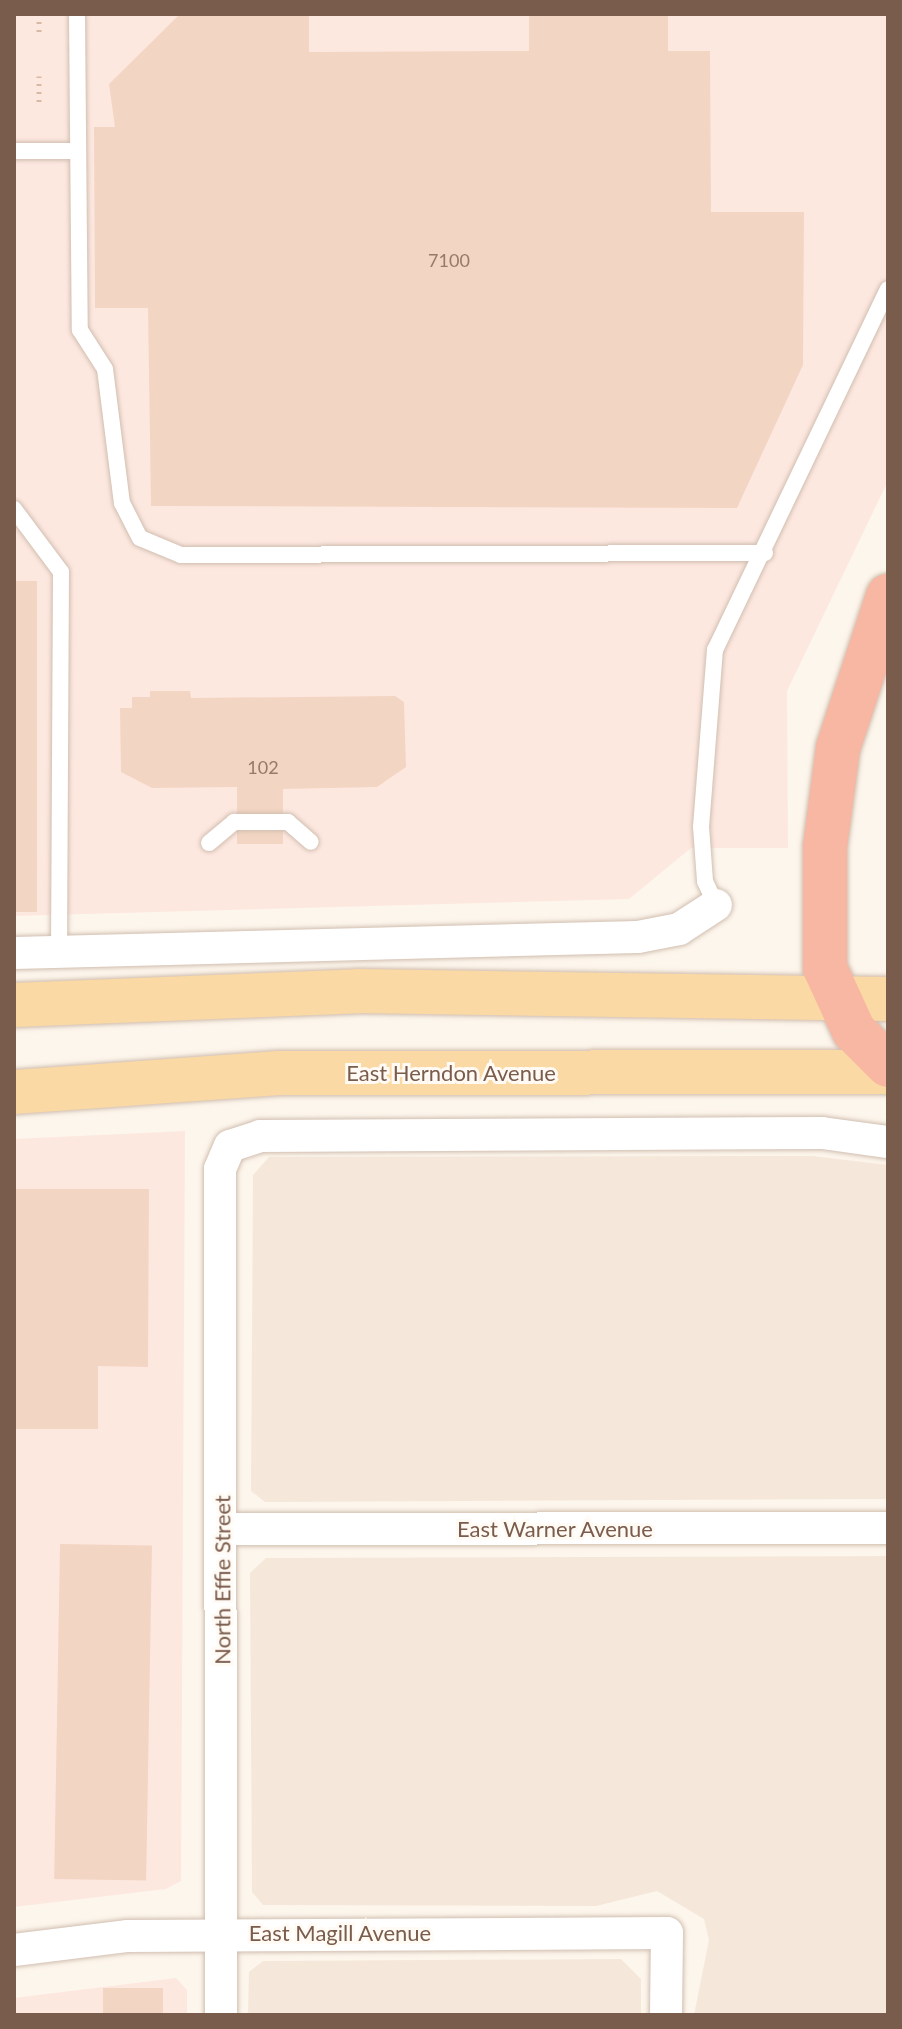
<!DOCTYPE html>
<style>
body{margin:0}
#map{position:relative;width:902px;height:2029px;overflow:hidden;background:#fdf6ec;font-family:Lato,sans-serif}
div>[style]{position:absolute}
.residential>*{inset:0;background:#f5e8da}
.commercial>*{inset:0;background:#fde8e0}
.building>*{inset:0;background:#f3d5c3;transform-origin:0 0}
.path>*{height:5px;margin-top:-2.5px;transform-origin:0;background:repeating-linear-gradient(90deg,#d9b8a5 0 2px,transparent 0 8px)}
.roads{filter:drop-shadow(0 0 2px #d1beb0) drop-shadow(0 0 2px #d1beb0)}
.service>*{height:16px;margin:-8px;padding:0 8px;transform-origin:8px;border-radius:8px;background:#fff}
.minor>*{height:32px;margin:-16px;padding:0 16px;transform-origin:16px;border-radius:16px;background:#fff}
.primary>*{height:44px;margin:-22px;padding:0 22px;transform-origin:22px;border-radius:22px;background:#fbd9a5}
.motorway>*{height:44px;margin:-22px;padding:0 22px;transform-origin:22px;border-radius:22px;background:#f7b7a3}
span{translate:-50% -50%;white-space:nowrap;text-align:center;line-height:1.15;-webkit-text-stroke:6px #fffaf3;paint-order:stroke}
.number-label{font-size:18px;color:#987a6a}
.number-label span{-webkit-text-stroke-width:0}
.street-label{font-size:22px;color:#7a5c4d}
.frame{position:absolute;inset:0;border:16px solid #7a5c4d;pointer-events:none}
</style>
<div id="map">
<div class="residential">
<i style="clip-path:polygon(813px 1156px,888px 1165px,888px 1499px,265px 1502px,251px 1491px,253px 1175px,269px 1157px)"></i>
<i style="clip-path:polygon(888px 1556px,888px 2015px,694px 2015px,709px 1940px,704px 1919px,657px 1891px,596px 1906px,263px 1905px,252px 1892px,250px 1573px,266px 1558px)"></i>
<i style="clip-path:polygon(621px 1959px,641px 1979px,641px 2015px,248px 2015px,249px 1972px,263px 1961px)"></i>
</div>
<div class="commercial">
<i style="clip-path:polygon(14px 14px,888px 14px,888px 481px,787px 691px,788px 848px,691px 848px,629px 899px,14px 916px)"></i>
<i style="clip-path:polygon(185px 1131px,181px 1881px,166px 1889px,14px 1907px,14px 1139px)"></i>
<i style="clip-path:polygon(176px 1978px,187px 1990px,187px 2015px,14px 2015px,14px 1998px)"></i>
</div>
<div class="building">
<i style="clip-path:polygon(180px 14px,309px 16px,309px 52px,529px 51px,529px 14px,668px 15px,668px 51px,710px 51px,711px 212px,804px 212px,803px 365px,737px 508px,151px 506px,148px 308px,95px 308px,94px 127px,115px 127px,109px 84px)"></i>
<i style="left:14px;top:581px;width:23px;height:331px"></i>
<i style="clip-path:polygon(150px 691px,190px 691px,191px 698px,395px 696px,404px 702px,406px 767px,377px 787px,283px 789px,283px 844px,237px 844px,237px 787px,152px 788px,121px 772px,120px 708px,132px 708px,132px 697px,150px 697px)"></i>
<i style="clip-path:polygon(15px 1189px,149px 1189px,148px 1367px,98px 1366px,98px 1429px,15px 1429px)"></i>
<i style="left:60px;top:1544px;width:92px;height:335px;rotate:1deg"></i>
<i style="left:103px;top:1988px;width:60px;height:27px"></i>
</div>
<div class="path">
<i style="left:39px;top:14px;width:23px;rotate:90deg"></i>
<i style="left:39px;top:76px;width:27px;rotate:90deg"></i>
</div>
<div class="roads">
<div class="service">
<i style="left:77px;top:14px;width:316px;rotate:89.5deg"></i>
<i style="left:80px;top:330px;width:46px;rotate:57.3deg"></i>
<i style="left:105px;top:369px;width:135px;rotate:82.8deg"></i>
<i style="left:122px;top:503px;width:39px;rotate:63deg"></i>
<i style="left:140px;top:538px;width:44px;rotate:22.5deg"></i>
<i style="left:181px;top:555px;width:584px;rotate:-0.2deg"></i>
<i style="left:14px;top:151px;width:64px"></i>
<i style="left:14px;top:509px;width:79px;rotate:53.3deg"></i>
<i style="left:61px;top:572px;width:379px;rotate:90.3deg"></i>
<i style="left:209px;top:843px;width:33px;rotate:-40deg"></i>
<i style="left:234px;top:822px;width:54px"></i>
<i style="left:288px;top:822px;width:30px;rotate:41deg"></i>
<i style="left:716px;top:905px;width:26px;rotate:-115deg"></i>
<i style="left:705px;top:881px;width:54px;rotate:-94.2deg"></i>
<i style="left:701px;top:827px;width:178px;rotate:-85.5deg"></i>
<i style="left:715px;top:650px;width:400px;rotate:-64.4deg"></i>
</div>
<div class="minor">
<i style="left:14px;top:953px;width:624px;rotate:-1.47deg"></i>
<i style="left:638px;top:937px;width:42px;rotate:-11deg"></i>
<i style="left:679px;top:929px;width:44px;rotate:-33deg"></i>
<i style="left:222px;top:1529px;width:666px;rotate:-0.09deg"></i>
<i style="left:14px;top:1950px;width:115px;rotate:-7deg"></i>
<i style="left:128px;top:1936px;width:539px;rotate:-0.32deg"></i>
<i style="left:667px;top:1933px;width:82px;rotate:90.7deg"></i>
<i style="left:221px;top:2015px;width:846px;rotate:-90.07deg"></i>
<i style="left:220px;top:1169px;width:25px;rotate:-67deg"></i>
<i style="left:230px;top:1146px;width:32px;rotate:-18deg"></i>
<i style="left:260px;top:1136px;width:562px;rotate:-0.31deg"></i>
<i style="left:822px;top:1133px;width:67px;rotate:7.8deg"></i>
</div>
<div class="primary">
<i style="left:14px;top:1005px;width:344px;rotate:-2.3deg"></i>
<i style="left:358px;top:991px;width:530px;rotate:0.86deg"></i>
<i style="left:14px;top:1092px;width:265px;rotate:-4.1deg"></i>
<i style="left:278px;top:1073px;width:610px;rotate:-0.09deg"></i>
</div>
<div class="motorway">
<i style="left:888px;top:596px;width:160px;rotate:108.2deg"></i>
<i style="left:838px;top:748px;width:100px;rotate:97.5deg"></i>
<i style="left:825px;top:847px;width:121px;rotate:90deg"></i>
<i style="left:825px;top:968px;width:69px;rotate:65.3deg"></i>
<i style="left:854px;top:1031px;width:48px;rotate:45deg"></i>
</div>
</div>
<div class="number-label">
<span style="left:449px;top:260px">7100</span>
<span style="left:263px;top:767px">102</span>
</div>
<div class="street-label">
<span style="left:451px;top:1073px">East Herndon Avenue</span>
<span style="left:555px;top:1529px">East Warner Avenue</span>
<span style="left:222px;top:1580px;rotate:-90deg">North Effie Street</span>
<span style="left:340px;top:1933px">East Magill Avenue</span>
</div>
<div class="frame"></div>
</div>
